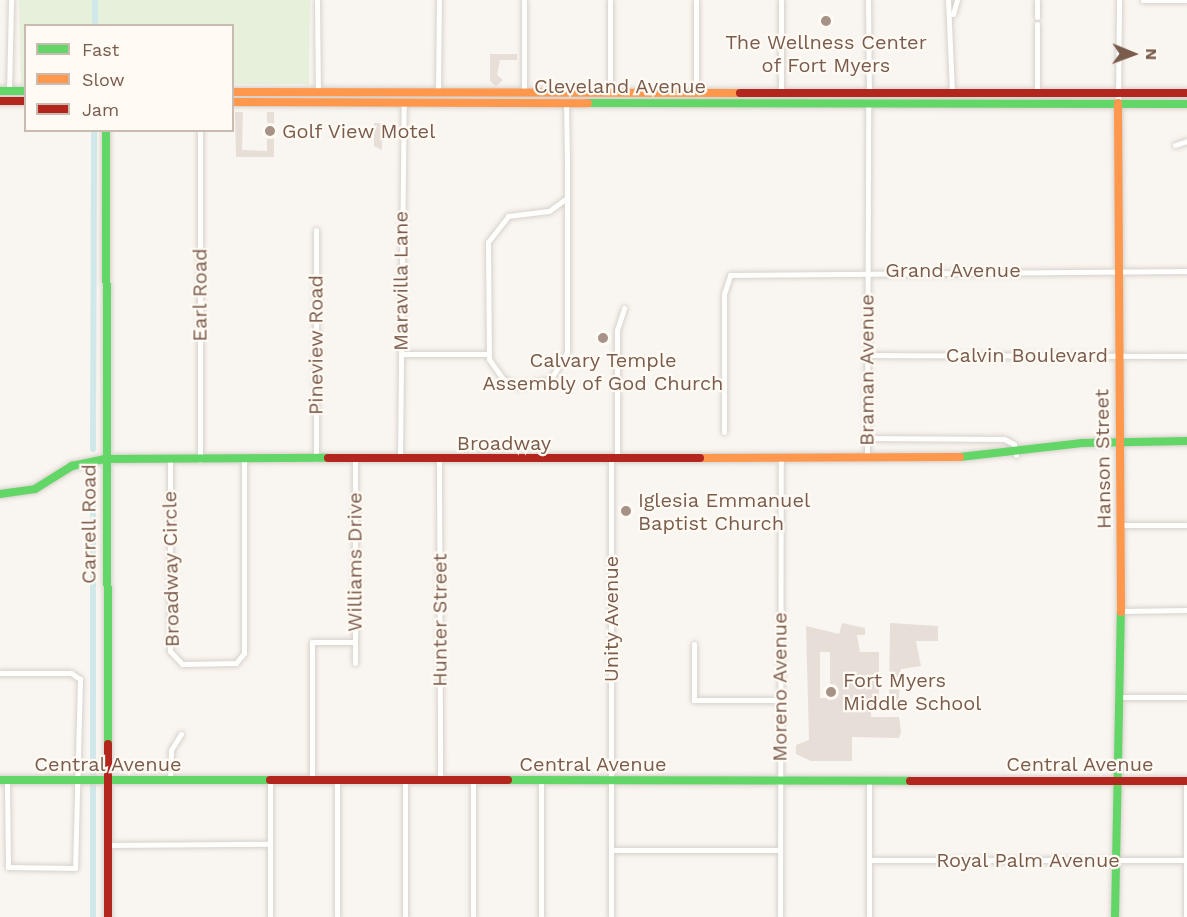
<!DOCTYPE html>
<style>
body{margin:0}
#map{position:relative;width:1187px;height:917px;overflow:hidden;background:#f9f5f0;font-family:"Work Sans",sans-serif}
div>[style]{position:absolute}
.green>*{inset:0;background:#e7f0db}
.canal>*{height:6px;margin:-3px;padding:0 3px;transform-origin:3px;border-radius:3px;background:#d0e8ea}
.building>*{inset:0;background:#e6ded7}
.roads{filter:drop-shadow(0 0 2px #d7d1cb) drop-shadow(0 0 2px #d7d1cb)}
.street>*{height:5px;margin:-2.5px;padding:0 2.5px;transform-origin:2.5px;border-radius:2.5px;background:#fefefd}
.fast>*{height:8px;margin:-4px;padding:0 4px;transform-origin:4px;border-radius:4px;background:#63d668}
.slow>*{height:8px;margin:-4px;padding:0 4px;transform-origin:4px;border-radius:4px;background:#ff974d}
.jam>*{height:8px;margin:-4px;padding:0 4px;transform-origin:4px;border-radius:4px;background:#b3261e}
.dots>*{width:16px;height:16px;translate:-50% -50%;box-sizing:border-box;border:3px solid #fffaf3;border-radius:50%}
span{translate:-50% -50%;white-space:nowrap;text-align:center;line-height:1.15;-webkit-text-stroke:4.5px #fffaf3;paint-order:stroke}
.poi-label{font-size:20px;color:#7a5c4d}
.left{translate:0 -50%;text-align:left}
.street-label{font-size:20px;color:#7a5c4d}
.legend{position:absolute;left:24px;top:24px;width:210px;height:108px;box-sizing:border-box;background:#fffaf3;border:2px solid #cabbb1;margin:0;padding:8px 10px;list-style:none;font-size:18px;color:#7a5c4d}
.legend li{display:flex;align-items:center;gap:12px;height:30px}
.legend b{width:30px;border:2px solid #cabbb1}
.north{position:absolute;left:1103px;top:24px;width:60px;height:60px;-webkit-text-stroke:4px #fffaf3;paint-order:stroke;rotate:91deg;font-size:16px;font-weight:700;line-height:24px;text-align:center;color:#7a5c4d}
.north::after{content:'';display:block;margin:auto;width:21px;height:27px;background:#7a5c4d;clip-path:polygon(50% 0,100% 100%,50% 72%,0 100%)}
</style>
<div id="map">
<div class="green">
<i style="clip-path:polygon(19px 0,310px 0,309px 84px,233px 84px,232px 26px,26px 26px,25px 85px,21px 85px)"></i>
</div>
<div class="canal">
<i style="left:95px;top:26px;width:26px;rotate:-90deg"></i>
<i style="left:93px;top:449px;width:319px;rotate:-89.8deg"></i>
<i style="left:93px;top:470px;width:447px;rotate:90deg"></i>
</div>
<div class="building">
<i style="clip-path:polygon(490px 54px,517px 54px,517px 60px,500px 60px,497px 75px,503px 80px,496px 86px,490px 81px)"></i>
<i style="clip-path:polygon(235px 112px,243px 112px,242px 150px,267px 151px,267px 112px,274px 112px,274px 157px,236px 157px)"></i>
<i style="clip-path:polygon(374px 123px,382px 123px,382px 150px,374px 146px)"></i>
<i style="clip-path:polygon(evenodd,842px 623px,865px 628px,865px 635px,857px 635px,860px 652px,879px 652px,879px 708px,871px 708px,871px 717px,899px 717px,901px 732px,899px 738px,852px 737px,852px 761px,811px 761px,796px 754px,796px 745px,809px 740px,806px 626px,839px 634px,842px 623px,820px 652px,830px 652px,830px 698px,820px 698px,820px 652px)"></i>
<i style="clip-path:polygon(890px 623px,938px 626px,938px 641px,916px 641px,921px 666px,901px 669px,898px 708px,889px 708px)"></i>
</div>
<div class="roads">
<div class="street">
<i style="left:317px;top:0;width:92px;rotate:89.4deg"></i>
<i style="left:868px;top:0;width:93px;rotate:89.4deg"></i>
<i style="left:948px;top:0;width:93px;rotate:87.5deg"></i>
<i style="left:1143px;top:0;width:44px"></i>
<i style="left:953px;top:14px;width:15px;rotate:-74deg"></i>
<i style="left:1037px;top:17px;width:17px;rotate:-90deg"></i>
<i style="left:9px;top:91px;width:91px;rotate:-88.7deg"></i>
<i style="left:438px;top:92px;width:92px;rotate:-89.4deg"></i>
<i style="left:524px;top:92px;width:92px;rotate:-90deg"></i>
<i style="left:610px;top:92px;width:92px;rotate:-90deg"></i>
<i style="left:781px;top:92px;width:92px;rotate:-90deg"></i>
<i style="left:1037px;top:93px;width:69px;rotate:-90deg"></i>
<i style="left:696px;top:94px;width:94px;rotate:-90deg"></i>
<i style="left:566px;top:103px;width:59px;rotate:89deg"></i>
<i style="left:567px;top:162px;width:190px;rotate:90deg"></i>
<i style="left:567px;top:352px;width:33px;rotate:121deg"></i>
<i style="left:550px;top:380px;width:33px;rotate:169deg"></i>
<i style="left:518px;top:386px;width:17px;rotate:-155deg"></i>
<i style="left:503px;top:379px;width:24px;rotate:-125deg"></i>
<i style="left:489px;top:359px;width:117px;rotate:-90.5deg"></i>
<i style="left:488px;top:242px;width:33px;rotate:-52deg"></i>
<i style="left:508px;top:216px;width:41px;rotate:-7deg"></i>
<i style="left:549px;top:211px;width:22px;rotate:-36deg"></i>
<i style="left:1118px;top:103px;width:103px;rotate:-89.4deg"></i>
<i style="left:200px;top:130px;width:330px;rotate:90deg"></i>
<i style="left:1175px;top:145px;width:13px;rotate:-18deg"></i>
<i style="left:401px;top:354px;width:87px"></i>
<i style="left:867px;top:355px;width:320px;rotate:0.2deg"></i>
<i style="left:724px;top:432px;width:138px;rotate:-90deg"></i>
<i style="left:724px;top:294px;width:20px;rotate:-72deg"></i>
<i style="left:730px;top:275px;width:457px;rotate:-0.5deg"></i>
<i style="left:867px;top:438px;width:137px;rotate:0.4deg"></i>
<i style="left:1004px;top:439px;width:11px;rotate:27deg"></i>
<i style="left:1014px;top:444px;width:11px;rotate:80deg"></i>
<i style="left:617px;top:458px;width:128px;rotate:-90deg"></i>
<i style="left:617px;top:330px;width:23px;rotate:-72deg"></i>
<i style="left:867px;top:458px;width:355px;rotate:-89.8deg"></i>
<i style="left:316px;top:459px;width:229px;rotate:-90deg"></i>
<i style="left:400px;top:459px;width:357px;rotate:-89.4deg"></i>
<i style="left:439px;top:459px;width:321px;rotate:89.8deg"></i>
<i style="left:170px;top:460px;width:191px;rotate:90deg"></i>
<i style="left:170px;top:651px;width:18px;rotate:47deg"></i>
<i style="left:182px;top:664px;width:54px;rotate:-1.1deg"></i>
<i style="left:236px;top:663px;width:13px;rotate:-51deg"></i>
<i style="left:244px;top:653px;width:193px;rotate:-90deg"></i>
<i style="left:1121px;top:525px;width:66px"></i>
<i style="left:1121px;top:611px;width:66px;rotate:-0.9deg"></i>
<i style="left:694px;top:644px;width:56px;rotate:90deg"></i>
<i style="left:694px;top:700px;width:86px"></i>
<i style="left:355px;top:663px;width:203px;rotate:-90deg"></i>
<i style="left:0;top:673px;width:71px"></i>
<i style="left:71px;top:673px;width:11px;rotate:34deg"></i>
<i style="left:80px;top:679px;width:189px;rotate:91.5deg"></i>
<i style="left:75px;top:868px;width:67px;rotate:-179.1deg"></i>
<i style="left:8px;top:867px;width:87px;rotate:-90.7deg"></i>
<i style="left:1121px;top:697px;width:66px"></i>
<i style="left:170px;top:781px;width:31px;rotate:-88deg"></i>
<i style="left:171px;top:750px;width:19px;rotate:-58deg"></i>
<i style="left:270px;top:781px;width:136px;rotate:90deg"></i>
<i style="left:312px;top:781px;width:139px;rotate:-90deg"></i>
<i style="left:312px;top:642px;width:43px"></i>
<i style="left:107px;top:845px;width:163px;rotate:-0.4deg"></i>
<i style="left:611px;top:850px;width:169px"></i>
<i style="left:869px;top:860px;width:318px"></i>
<i style="left:337px;top:917px;width:137px;rotate:-90deg"></i>
<i style="left:405px;top:917px;width:137px;rotate:-90deg"></i>
<i style="left:473px;top:917px;width:137px;rotate:-90deg"></i>
<i style="left:541px;top:917px;width:137px;rotate:-90deg"></i>
<i style="left:611px;top:917px;width:459px;rotate:-90deg"></i>
<i style="left:780px;top:917px;width:459px;rotate:-89.9deg"></i>
<i style="left:869px;top:917px;width:137px;rotate:-90deg"></i>
<i style="left:1186px;top:917px;width:136px;rotate:-90deg"></i>
</div>
<div class="fast">
<i style="left:0;top:91px;width:26px"></i>
<i style="left:588px;top:103px;width:599px;rotate:0.1deg"></i>
<i style="left:106px;top:130px;width:614px;rotate:89.81deg"></i>
<i style="left:960px;top:457px;width:123px;rotate:-6.5deg"></i>
<i style="left:1082px;top:443px;width:105px;rotate:-1.1deg"></i>
<i style="left:0;top:494px;width:35px;rotate:-8deg"></i>
<i style="left:35px;top:489px;width:44px;rotate:-31.9deg"></i>
<i style="left:72px;top:466px;width:34px;rotate:-12deg"></i>
<i style="left:105px;top:459px;width:223px;rotate:-0.3deg"></i>
<i style="left:0;top:780px;width:270px"></i>
<i style="left:508px;top:780px;width:402px;rotate:0.1deg"></i>
<i style="left:1115px;top:917px;width:305px;rotate:-88.9deg"></i>
</div>
<div class="slow">
<i style="left:232px;top:92px;width:508px;rotate:0.11deg"></i>
<i style="left:232px;top:102px;width:356px;rotate:0.2deg"></i>
<i style="left:1118px;top:103px;width:509px;rotate:89.66deg"></i>
<i style="left:700px;top:458px;width:260px;rotate:-0.2deg"></i>
</div>
<div class="jam">
<i style="left:740px;top:93px;width:447px"></i>
<i style="left:0;top:101px;width:26px"></i>
<i style="left:328px;top:458px;width:372px"></i>
<i style="left:108px;top:744px;width:173px;rotate:90deg"></i>
<i style="left:270px;top:780px;width:238px"></i>
<i style="left:910px;top:781px;width:277px"></i>
</div>
</div>
<div class="dots">
<i style="left:826px;top:21px;background:#a69286"></i>
<i style="left:270px;top:131px;background:#a69286"></i>
<i style="left:603px;top:338px;background:#a69286"></i>
<i style="left:626px;top:511px;background:#a69286"></i>
<i style="left:831px;top:692px;background:#a69286"></i>
</div>
<div class="poi-label">
<span style="left:826px;top:54px">The Wellness Center<br>of Fort Myers</span>
<span class="left" style="left:282px;top:131px">Golf View Motel</span>
<span style="left:603px;top:372px">Calvary Temple<br>Assembly of God Church</span>
<span class="left" style="left:638px;top:512px">Iglesia Emmanuel<br>Baptist Church</span>
<span class="left" style="left:843px;top:692px">Fort Myers<br>Middle School</span>
</div>
<div class="street-label">
<span style="left:620px;top:86px">Cleveland Avenue</span>
<span style="left:953px;top:270px">Grand Avenue</span>
<span style="left:401px;top:281px;rotate:-90deg">Maravilla Lane</span>
<span style="left:200px;top:295px;rotate:-90deg">Earl Road</span>
<span style="left:316px;top:345px;rotate:-90deg">Pineview Road</span>
<span style="left:1027px;top:355px">Calvin Boulevard</span>
<span style="left:867px;top:370px;rotate:-90deg">Braman Avenue</span>
<span style="left:504px;top:443px">Broadway</span>
<span style="left:1103px;top:459px;rotate:-91deg">Hanson Street</span>
<span style="left:89px;top:524px;rotate:-90deg">Carrell Road</span>
<span style="left:355px;top:562px;rotate:-90deg">Williams Drive</span>
<span style="left:171px;top:569px;rotate:-91deg">Broadway Circle</span>
<span style="left:611px;top:619px;rotate:-90deg">Unity Avenue</span>
<span style="left:440px;top:620px;rotate:-90deg">Hunter Street</span>
<span style="left:780px;top:687px;rotate:-90deg">Moreno Avenue</span>
<span style="left:108px;top:764px">Central Avenue</span>
<span style="left:593px;top:764px">Central Avenue</span>
<span style="left:1080px;top:764px">Central Avenue</span>
<span style="left:1028px;top:860px">Royal Palm Avenue</span>
</div>
<ul class="legend">
<li><b style="height:8px;background:#63d668"></b>Fast</li>
<li><b style="height:8px;background:#ff974d"></b>Slow</li>
<li><b style="height:8px;background:#b3261e"></b>Jam</li>
</ul>
<div class="north">N</div>
</div>
